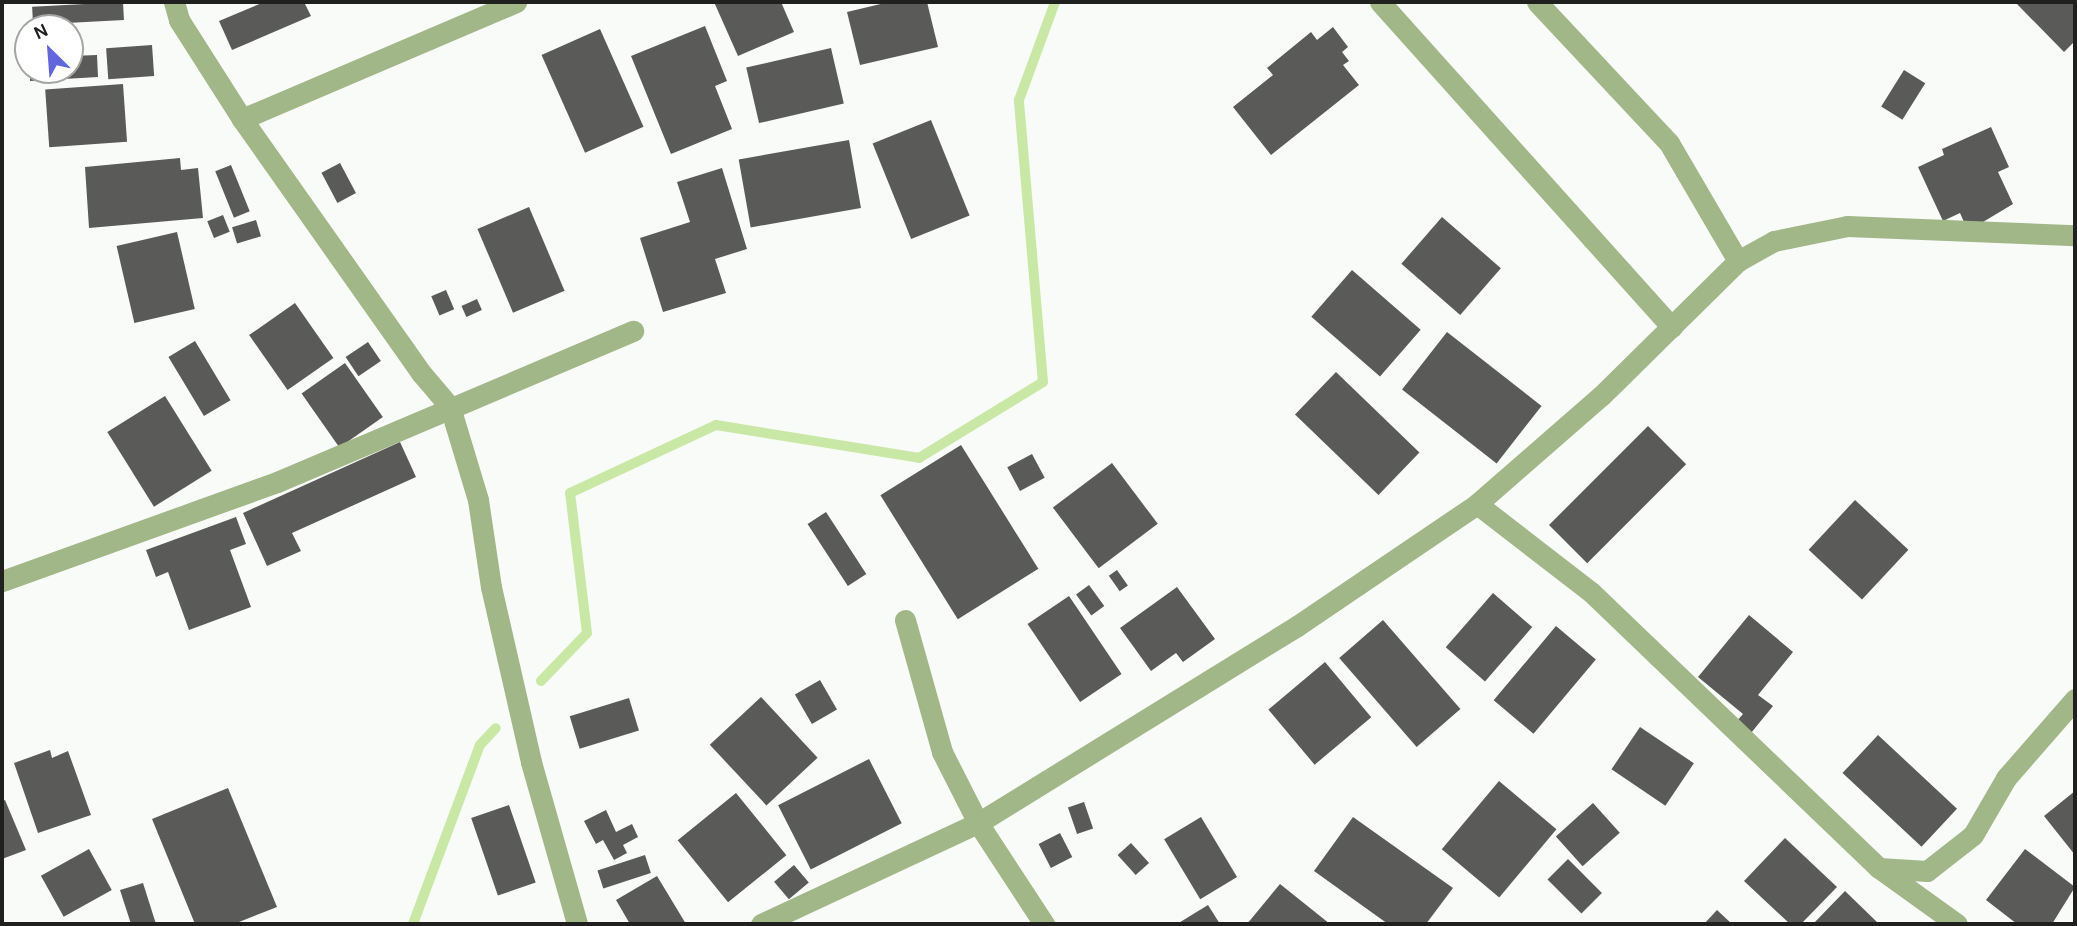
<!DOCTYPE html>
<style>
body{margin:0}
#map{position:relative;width:2077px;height:926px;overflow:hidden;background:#f9fbf8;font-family:Karla,sans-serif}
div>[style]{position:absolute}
.stream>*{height:10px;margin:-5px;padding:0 5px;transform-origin:5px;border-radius:5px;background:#cae8a5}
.building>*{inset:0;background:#5a5b58;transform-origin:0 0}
.minor>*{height:21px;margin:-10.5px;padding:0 10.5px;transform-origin:10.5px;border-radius:10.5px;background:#a2b788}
span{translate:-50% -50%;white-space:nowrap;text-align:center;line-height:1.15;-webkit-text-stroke:7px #fff;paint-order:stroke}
.frame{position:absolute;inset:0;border:4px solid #20201f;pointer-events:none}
.north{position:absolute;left:14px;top:14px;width:70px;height:70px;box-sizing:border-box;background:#fff;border:2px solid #a6a6a5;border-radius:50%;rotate:335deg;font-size:19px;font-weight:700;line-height:28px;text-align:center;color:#20201f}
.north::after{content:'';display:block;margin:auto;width:24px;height:32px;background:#6165de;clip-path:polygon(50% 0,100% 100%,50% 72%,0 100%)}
</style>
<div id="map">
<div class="stream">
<i style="left:541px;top:681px;width:66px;rotate:-46.2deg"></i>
<i style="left:587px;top:633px;width:141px;rotate:-96.9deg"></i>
<i style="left:570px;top:493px;width:161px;rotate:-25deg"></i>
<i style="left:716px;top:425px;width:206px;rotate:9.2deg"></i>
<i style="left:919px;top:458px;width:145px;rotate:-31.5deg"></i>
<i style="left:1043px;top:382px;width:283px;rotate:-94.9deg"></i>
<i style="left:1019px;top:100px;width:104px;rotate:-69.8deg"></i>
<i style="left:413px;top:924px;width:191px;rotate:-69.5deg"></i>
<i style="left:480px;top:745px;width:23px;rotate:-47deg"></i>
</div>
<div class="building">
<i style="left:123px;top:2px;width:18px;height:91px;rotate:87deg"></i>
<i style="clip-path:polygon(264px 2px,304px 2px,311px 16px,232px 50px,219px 21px)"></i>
<i style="clip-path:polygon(714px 2px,781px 2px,794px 32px,738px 56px)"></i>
<i style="clip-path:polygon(889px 2px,927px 2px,938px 47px,860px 65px,847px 12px)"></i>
<i style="clip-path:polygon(2015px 2px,2075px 2px,2075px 41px,2064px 52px)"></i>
<i style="clip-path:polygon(705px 26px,727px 81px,715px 86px,732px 129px,671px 154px,631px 56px)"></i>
<i style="clip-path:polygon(1333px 27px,1348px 47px,1342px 52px,1349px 61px,1343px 65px,1359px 85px,1271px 155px,1233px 107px,1273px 75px,1267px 68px,1311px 32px,1317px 40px)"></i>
<i style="left:600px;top:29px;width:107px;height:64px;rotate:66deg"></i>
<i style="left:152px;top:45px;width:31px;height:46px;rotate:86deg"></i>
<i style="left:831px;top:48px;width:57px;height:87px;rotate:77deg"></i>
<i style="clip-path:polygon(97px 55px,98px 77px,30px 81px,30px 70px,70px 70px,70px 56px)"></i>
<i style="left:1904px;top:70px;width:25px;height:43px;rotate:32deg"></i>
<i style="left:123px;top:84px;width:58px;height:78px;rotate:86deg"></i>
<i style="left:931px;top:120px;width:103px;height:63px;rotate:68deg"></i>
<i style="clip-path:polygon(1991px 127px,2009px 167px,1998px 172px,2013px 204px,1968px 231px,1960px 213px,1943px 221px,1918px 167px,1944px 155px,1942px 149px)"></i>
<i style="left:849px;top:140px;width:69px;height:112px;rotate:80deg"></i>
<i style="clip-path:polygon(180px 158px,181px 170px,198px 168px,203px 218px,89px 228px,85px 167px)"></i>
<i style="left:340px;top:163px;width:34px;height:21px;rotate:62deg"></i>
<i style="left:231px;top:165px;width:50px;height:17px;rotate:68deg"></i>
<i style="clip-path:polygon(722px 168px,747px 249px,715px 259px,726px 293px,663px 312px,640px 238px,690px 222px,677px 182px)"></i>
<i style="left:529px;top:207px;width:91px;height:56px;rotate:67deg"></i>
<i style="left:223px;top:215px;width:18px;height:17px;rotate:68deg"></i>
<i style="left:1442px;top:217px;width:78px;height:62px;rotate:41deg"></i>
<i style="left:256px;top:220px;width:17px;height:25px;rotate:73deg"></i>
<i style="left:177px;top:232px;width:79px;height:62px;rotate:77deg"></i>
<i style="left:1352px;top:270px;width:91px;height:62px;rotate:41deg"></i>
<i style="left:446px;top:290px;width:21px;height:16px;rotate:67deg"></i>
<i style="left:477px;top:299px;width:12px;height:17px;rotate:66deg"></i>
<i style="left:295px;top:303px;width:67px;height:56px;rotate:55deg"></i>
<i style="left:1447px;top:332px;width:120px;height:73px;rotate:38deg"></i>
<i style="left:195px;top:341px;width:69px;height:31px;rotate:59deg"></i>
<i style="left:368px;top:342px;width:23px;height:27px;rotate:56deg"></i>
<i style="left:345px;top:363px;width:66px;height:53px;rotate:55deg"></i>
<i style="left:1336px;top:372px;width:116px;height:59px;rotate:44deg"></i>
<i style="left:165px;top:396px;width:88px;height:68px;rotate:58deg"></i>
<i style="left:1648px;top:426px;width:54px;height:140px;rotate:45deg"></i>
<i style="clip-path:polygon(400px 442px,416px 477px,292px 533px,301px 551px,267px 566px,243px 513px)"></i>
<i style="left:961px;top:445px;width:146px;height:95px;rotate:58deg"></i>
<i style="left:1032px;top:454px;width:27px;height:28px;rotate:62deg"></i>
<i style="left:1112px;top:463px;width:76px;height:74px;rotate:53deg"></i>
<i style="left:1855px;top:500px;width:73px;height:68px;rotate:43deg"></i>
<i style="left:826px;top:512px;width:74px;height:22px;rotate:57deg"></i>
<i style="clip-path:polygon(236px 517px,246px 544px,230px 550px,251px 607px,189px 630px,168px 572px,156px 577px,146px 550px)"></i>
<i style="left:1117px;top:570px;width:19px;height:10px;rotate:55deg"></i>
<i style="left:1089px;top:585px;width:26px;height:16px;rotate:54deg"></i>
<i style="clip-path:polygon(1177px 587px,1215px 639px,1183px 662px,1176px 653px,1151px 671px,1120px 628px)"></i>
<i style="left:1493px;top:593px;width:52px;height:72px;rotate:41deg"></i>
<i style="left:1069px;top:596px;width:94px;height:50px;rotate:56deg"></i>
<i style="clip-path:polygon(1749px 615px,1793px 652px,1758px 695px,1773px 706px,1751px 733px,1736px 722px,1743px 714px,1698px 677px)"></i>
<i style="left:1383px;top:620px;width:118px;height:58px;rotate:49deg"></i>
<i style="left:1556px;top:626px;width:52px;height:97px;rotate:40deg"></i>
<i style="left:1325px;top:662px;width:72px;height:74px;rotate:50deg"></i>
<i style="left:820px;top:680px;width:34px;height:29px;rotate:60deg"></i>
<i style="left:761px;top:697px;width:83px;height:70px;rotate:47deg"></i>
<i style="left:629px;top:698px;width:34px;height:62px;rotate:73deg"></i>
<i style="left:1640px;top:727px;width:65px;height:51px;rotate:34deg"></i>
<i style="left:1878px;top:735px;width:108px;height:52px;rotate:43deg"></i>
<i style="clip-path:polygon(50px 750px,52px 758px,68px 751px,91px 815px,38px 833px,14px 763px)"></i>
<i style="left:869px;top:759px;width:72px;height:102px;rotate:63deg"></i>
<i style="left:1499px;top:781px;width:75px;height:89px;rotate:40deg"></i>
<i style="clip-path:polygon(228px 788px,277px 907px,234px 924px,195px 924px,152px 819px)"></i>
<i style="clip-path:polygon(2075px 791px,2075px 855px,2044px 816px)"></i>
<i style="left:736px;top:793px;width:80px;height:75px;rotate:51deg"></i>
<i style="clip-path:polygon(5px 800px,26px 850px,2px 859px,2px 801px)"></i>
<i style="left:1084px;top:802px;width:28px;height:17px;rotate:71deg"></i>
<i style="left:1593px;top:803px;width:40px;height:50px;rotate:48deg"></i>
<i style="left:509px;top:805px;width:82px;height:40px;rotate:71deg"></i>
<i style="clip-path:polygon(606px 810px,616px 832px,632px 824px,638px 837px,623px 845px,627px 853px,614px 860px,603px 840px,596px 844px,584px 821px)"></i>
<i style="left:1201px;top:817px;width:70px;height:43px;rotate:59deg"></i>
<i style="clip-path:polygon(1353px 817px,1453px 888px,1426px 924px,1388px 924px,1314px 871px)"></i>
<i style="left:1060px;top:833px;width:27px;height:24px;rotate:63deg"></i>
<i style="clip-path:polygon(1785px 838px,1837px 887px,1801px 924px,1790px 924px,1744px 881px)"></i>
<i style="left:1131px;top:843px;width:27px;height:18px;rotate:48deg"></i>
<i style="left:89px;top:849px;width:47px;height:55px;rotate:61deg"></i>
<i style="clip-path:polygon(2025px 849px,2075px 887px,2052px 924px,2017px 924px,1986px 900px)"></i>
<i style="left:645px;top:855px;width:19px;height:50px;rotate:72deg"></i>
<i style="left:1568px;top:859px;width:48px;height:29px;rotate:45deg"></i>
<i style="left:794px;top:865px;width:23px;height:26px;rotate:50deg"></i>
<i style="clip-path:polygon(657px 876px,686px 924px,630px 924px,616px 900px)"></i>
<i style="clip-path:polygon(143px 883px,156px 924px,131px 924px,120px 890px)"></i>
<i style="clip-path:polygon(1280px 884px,1330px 924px,1247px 924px)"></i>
<i style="clip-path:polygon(1845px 891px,1879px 924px,1813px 924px)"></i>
<i style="clip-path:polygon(1208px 905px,1220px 924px,1177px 924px)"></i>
<i style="clip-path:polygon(1717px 910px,1732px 924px,1704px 924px)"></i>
</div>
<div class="minor">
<i style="left:174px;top:2px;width:19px;rotate:74deg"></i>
<i style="left:179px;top:20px;width:117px;rotate:57.5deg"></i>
<i style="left:242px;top:119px;width:312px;rotate:54.8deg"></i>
<i style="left:422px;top:374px;width:43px;rotate:49.7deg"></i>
<i style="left:450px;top:407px;width:97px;rotate:73.2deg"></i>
<i style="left:478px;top:500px;width:88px;rotate:81.5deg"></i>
<i style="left:491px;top:587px;width:180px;rotate:77.1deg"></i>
<i style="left:531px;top:762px;width:168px;rotate:74.1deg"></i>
<i style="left:1380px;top:2px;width:437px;rotate:48.1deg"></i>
<i style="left:1537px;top:2px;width:193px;rotate:46.9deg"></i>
<i style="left:1669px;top:143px;width:137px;rotate:59.7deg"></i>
<i style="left:242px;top:119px;width:298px;rotate:-23.1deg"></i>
<i style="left:1477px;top:504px;width:144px;rotate:37.7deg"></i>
<i style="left:1591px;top:592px;width:399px;rotate:43.8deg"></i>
<i style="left:1879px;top:868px;width:96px;rotate:35.7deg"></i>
<i style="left:2px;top:581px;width:292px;rotate:-19.8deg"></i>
<i style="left:277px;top:482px;width:387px;rotate:-23deg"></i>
<i style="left:905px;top:620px;width:137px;rotate:74.3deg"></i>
<i style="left:942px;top:752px;width:80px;rotate:63.1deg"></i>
<i style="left:978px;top:823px;width:121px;rotate:56.8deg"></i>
<i style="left:1879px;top:868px;width:48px;rotate:3.6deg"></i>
<i style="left:1927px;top:871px;width:58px;rotate:-38deg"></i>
<i style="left:1973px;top:835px;width:66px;rotate:-59.9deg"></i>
<i style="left:2006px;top:778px;width:105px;rotate:-48.9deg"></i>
<i style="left:761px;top:924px;width:239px;rotate:-25deg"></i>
<i style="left:978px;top:823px;width:375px;rotate:-31.7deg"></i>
<i style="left:1297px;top:626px;width:217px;rotate:-34.1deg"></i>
<i style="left:1477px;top:504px;width:164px;rotate:-41.1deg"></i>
<i style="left:1601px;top:396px;width:192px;rotate:-44.6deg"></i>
<i style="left:1738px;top:261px;width:41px;rotate:-29.1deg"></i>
<i style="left:1774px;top:241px;width:75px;rotate:-11.6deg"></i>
<i style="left:1847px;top:226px;width:228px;rotate:2.3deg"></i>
</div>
<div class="frame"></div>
<div class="north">N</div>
</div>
